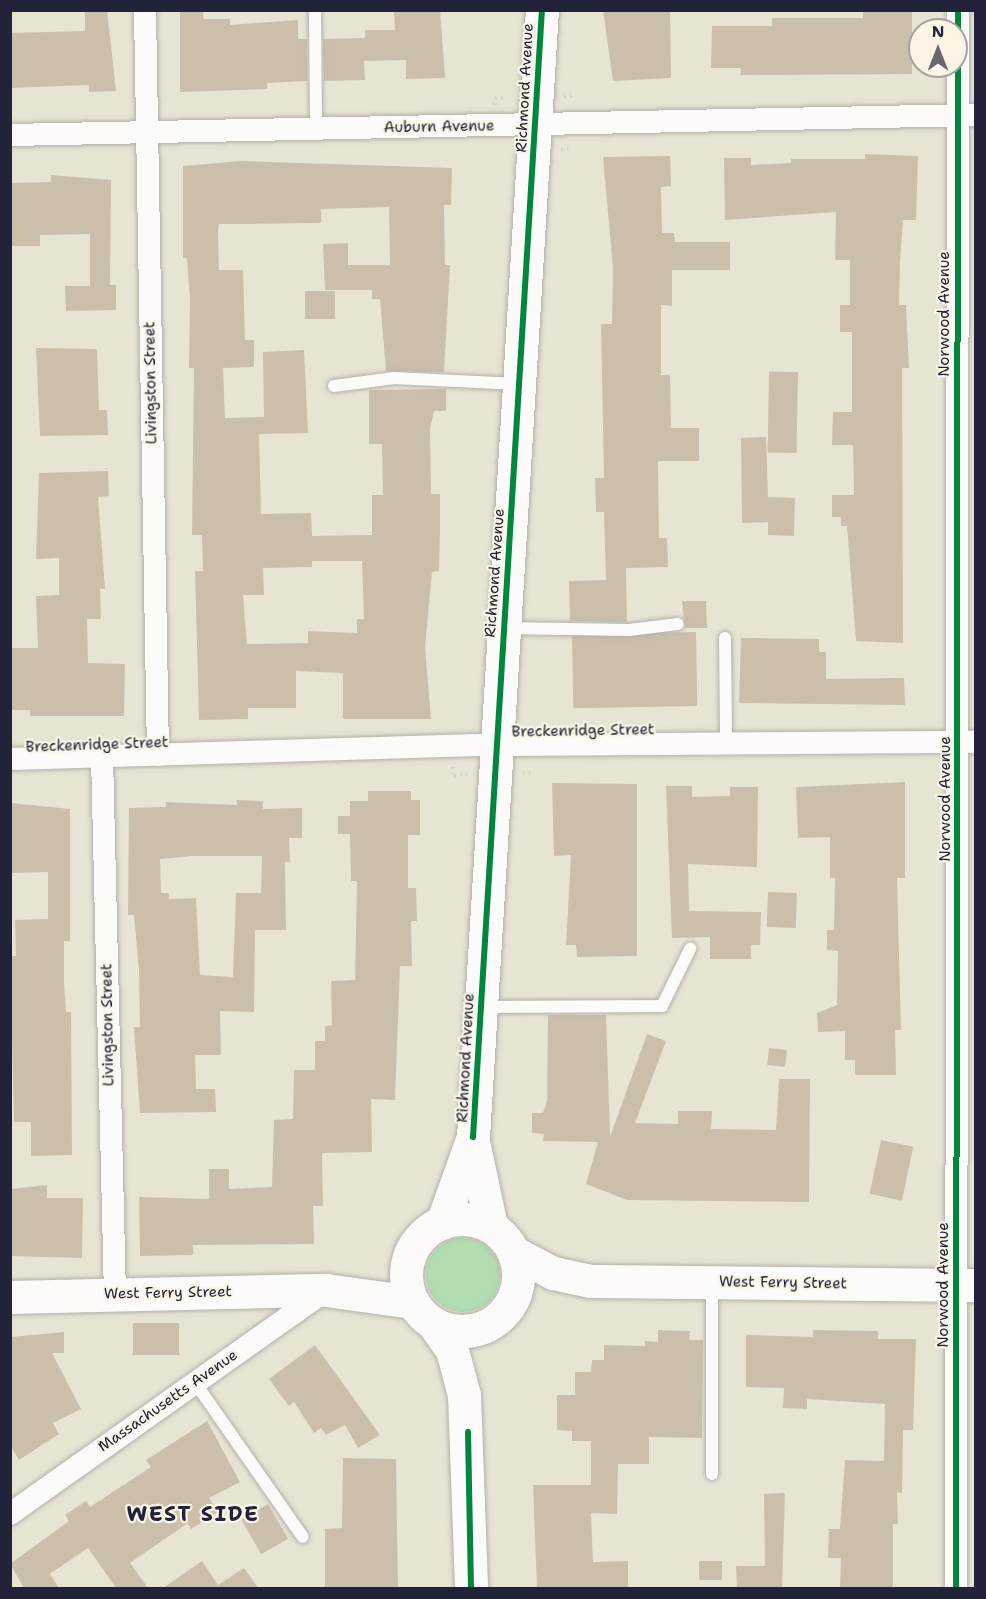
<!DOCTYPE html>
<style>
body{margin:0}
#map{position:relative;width:986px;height:1599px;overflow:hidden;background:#e8e4d4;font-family:"Shantell Sans",sans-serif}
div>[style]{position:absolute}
.green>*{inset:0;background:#b2ddb3}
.round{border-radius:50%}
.building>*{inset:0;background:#cbbfab;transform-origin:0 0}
.path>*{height:4px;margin-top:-2px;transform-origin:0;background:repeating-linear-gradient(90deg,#d3d2d0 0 1.5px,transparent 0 6px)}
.roads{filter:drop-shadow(0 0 2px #b3b0a9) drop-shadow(0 0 2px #b3b0a9)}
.lane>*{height:12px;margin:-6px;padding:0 6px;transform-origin:6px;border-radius:6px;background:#fcfbf9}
.street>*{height:22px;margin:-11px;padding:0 11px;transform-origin:11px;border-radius:11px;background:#fcfbf9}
.secondary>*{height:33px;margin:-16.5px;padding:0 16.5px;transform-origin:16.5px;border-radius:16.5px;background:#fcfbf9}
.secondary>.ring{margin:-16.5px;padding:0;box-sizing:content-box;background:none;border:33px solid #fcfbf9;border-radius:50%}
.cycleway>*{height:6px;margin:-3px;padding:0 3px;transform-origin:3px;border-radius:3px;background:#00873e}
span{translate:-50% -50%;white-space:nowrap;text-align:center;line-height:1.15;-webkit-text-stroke:4.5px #fcf5e5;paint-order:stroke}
.street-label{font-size:15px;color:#22223b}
.district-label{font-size:21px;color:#22223b;font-weight:700;letter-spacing:1.5px}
.frame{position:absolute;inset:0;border:12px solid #22223b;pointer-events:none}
.north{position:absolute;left:908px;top:18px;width:60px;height:60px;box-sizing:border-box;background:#fcf5e5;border:2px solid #a5a1a1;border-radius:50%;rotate:0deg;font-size:16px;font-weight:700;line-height:24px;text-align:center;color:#22223b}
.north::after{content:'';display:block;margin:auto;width:21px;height:27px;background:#676671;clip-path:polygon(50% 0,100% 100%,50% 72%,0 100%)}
</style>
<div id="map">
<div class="green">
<i class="round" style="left:426px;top:1238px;width:74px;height:74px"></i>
</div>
<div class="building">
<i style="clip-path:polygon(85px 10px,107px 10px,116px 91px,89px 92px,89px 85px,10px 88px,10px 33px,85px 31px)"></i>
<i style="clip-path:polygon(180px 10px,203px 10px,203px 19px,230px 19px,230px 25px,298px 20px,298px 39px,307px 39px,307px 81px,267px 83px,267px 89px,180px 92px)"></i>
<i style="clip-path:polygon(394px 10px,440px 10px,445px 78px,406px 79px,406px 60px,364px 61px,365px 80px,324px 81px,323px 39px,365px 38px,365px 30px,395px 30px)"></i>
<i style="clip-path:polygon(603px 10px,670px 10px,671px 78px,613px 81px)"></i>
<i style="clip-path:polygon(863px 10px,912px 10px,912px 74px,741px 75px,741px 68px,711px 68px,712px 26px,772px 26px,772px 18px,863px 18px)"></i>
<i style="clip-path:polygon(865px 154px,918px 156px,916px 220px,903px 220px,900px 261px,899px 305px,906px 305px,909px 368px,902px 368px,903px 643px,856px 641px,847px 526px,841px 526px,841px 517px,832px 517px,832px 495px,854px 495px,853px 445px,832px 445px,833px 412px,852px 412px,852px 332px,840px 332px,840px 305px,850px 305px,850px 260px,835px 260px,836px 212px,725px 220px,724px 158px,751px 158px,751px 165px,791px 163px,791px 159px,865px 159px)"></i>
<i style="clip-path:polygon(670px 156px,671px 186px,661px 187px,662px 233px,674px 233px,675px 242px,730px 242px,730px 270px,672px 270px,672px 306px,661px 305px,661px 375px,670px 375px,671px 428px,699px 428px,699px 461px,658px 461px,659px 538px,667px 538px,668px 567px,626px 568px,627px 622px,570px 621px,569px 581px,606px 580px,604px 512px,596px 512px,595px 478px,604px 478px,601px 324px,612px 324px,613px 268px,603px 157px)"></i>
<i style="clip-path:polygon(evenodd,241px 161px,452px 168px,451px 205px,444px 205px,445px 265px,450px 265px,444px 372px,386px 371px,380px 299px,372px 299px,372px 290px,325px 290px,323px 244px,348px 243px,348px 265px,390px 265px,389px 207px,321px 209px,321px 223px,219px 224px,218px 231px,219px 270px,243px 270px,245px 340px,254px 340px,254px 367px,223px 368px,225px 418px,264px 417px,263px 352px,304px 350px,308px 433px,259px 434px,261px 514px,311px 513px,312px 536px,372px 535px,372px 495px,383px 495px,382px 444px,369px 444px,369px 390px,446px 389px,446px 411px,434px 411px,430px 429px,431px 494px,440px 494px,440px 531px,439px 571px,432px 572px,425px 647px,431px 719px,343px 719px,343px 673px,296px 671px,296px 708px,248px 708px,248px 719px,199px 720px,195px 571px,203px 571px,202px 535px,192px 535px,194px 368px,189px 368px,190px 298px,187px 258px,183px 258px,183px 166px,241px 161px,312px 561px,362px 561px,364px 619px,357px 619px,357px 633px,308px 631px,308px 643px,247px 644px,243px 595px,264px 595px,263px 568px,312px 567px,312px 561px)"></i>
<i style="clip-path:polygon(51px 175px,111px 180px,110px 285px,116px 285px,116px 310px,66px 311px,65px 286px,90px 286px,90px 234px,40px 235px,40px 246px,12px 246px,11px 183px,51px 182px)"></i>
<i style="left:305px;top:291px;width:30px;height:28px"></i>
<i style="clip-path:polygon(36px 348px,97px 349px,99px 410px,107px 410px,108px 435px,40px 436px)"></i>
<i style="left:798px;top:372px;width:81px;height:29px;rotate:91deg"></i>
<i style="clip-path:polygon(766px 437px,768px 497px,795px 498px,794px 536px,768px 535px,768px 522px,742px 523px,741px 438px)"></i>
<i style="clip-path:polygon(108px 471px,109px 496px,98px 497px,105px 589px,100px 588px,101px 619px,87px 619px,88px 663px,125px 664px,124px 716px,30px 716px,30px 710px,10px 710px,10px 648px,38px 648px,36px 596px,59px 595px,59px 558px,36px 559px,39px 473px)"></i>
<i style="clip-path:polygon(682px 601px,706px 601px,707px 628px,685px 628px)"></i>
<i style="left:696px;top:632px;width:74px;height:124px;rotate:89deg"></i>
<i style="clip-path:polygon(741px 638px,819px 639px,819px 652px,826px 652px,826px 679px,904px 678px,905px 705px,739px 703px)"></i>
<i style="clip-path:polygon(905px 782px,905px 878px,897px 878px,901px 1030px,895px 1030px,896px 1075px,855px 1075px,855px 1060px,845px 1060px,845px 1031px,818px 1032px,817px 1013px,837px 1005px,838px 951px,827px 950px,827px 930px,834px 930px,835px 878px,830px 878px,830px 837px,798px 838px,796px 787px)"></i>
<i style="clip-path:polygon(552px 783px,637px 784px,637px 956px,577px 957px,576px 945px,566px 945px,571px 855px,554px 856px)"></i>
<i style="clip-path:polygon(666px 786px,692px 786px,692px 797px,730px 796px,730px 787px,758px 787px,757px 867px,688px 864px,689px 911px,761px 912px,760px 945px,751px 945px,751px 959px,710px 959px,710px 937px,672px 938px)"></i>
<i style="clip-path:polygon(368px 791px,411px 791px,411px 800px,420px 800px,420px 835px,408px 835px,408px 888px,416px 888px,417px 921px,411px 921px,412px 966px,400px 966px,395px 1100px,371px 1099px,372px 1152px,322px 1153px,323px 1206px,313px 1206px,314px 1244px,193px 1245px,193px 1255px,140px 1256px,139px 1197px,209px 1199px,209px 1169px,229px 1169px,229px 1189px,272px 1187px,274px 1120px,293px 1119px,294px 1070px,315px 1070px,315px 1041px,325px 1041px,325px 1026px,332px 1025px,331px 981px,355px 980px,357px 881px,351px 881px,350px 834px,338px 834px,338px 816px,350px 816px,350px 801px,368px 801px)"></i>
<i style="clip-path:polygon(evenodd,237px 800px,263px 801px,263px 809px,302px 808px,302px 838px,289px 838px,290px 862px,285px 862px,286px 930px,255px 930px,254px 1012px,220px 1011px,221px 1055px,195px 1055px,196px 1089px,215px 1089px,216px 1112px,140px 1113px,134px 1027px,140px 1027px,139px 970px,134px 915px,128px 915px,129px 808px,166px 807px,166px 802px,237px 805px,237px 800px,192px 856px,262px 856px,261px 893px,236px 893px,233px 977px,200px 975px,196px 898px,169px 899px,169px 893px,161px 893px,160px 859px,192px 856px)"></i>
<i style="clip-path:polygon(11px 803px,70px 809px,70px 941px,64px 941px,64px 981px,66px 1012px,71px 1012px,72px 1155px,31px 1156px,31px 1122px,14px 1122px,10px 956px,16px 956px,15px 920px,48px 919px,48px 872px,12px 873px)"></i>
<i style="left:768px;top:892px;width:29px;height:35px;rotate:2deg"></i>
<i style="clip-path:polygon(548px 1015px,606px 1015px,610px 1137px,647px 1034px,666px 1041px,635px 1123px,678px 1124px,678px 1111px,712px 1111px,711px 1129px,776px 1130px,779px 1079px,810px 1079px,809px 1202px,627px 1200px,586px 1184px,598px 1142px,543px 1141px,544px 1134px,532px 1133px,532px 1113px,543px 1113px,547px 1101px)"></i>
<i style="left:769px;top:1048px;width:18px;height:17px;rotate:6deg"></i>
<i style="left:881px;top:1140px;width:33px;height:55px;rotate:12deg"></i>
<i style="clip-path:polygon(47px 1185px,47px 1198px,83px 1198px,82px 1258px,10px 1256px,10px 1189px)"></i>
<i style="left:179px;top:1323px;width:32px;height:46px;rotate:90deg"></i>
<i style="clip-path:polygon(658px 1330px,690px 1331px,689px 1340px,703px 1340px,702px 1438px,649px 1437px,649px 1464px,618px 1464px,617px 1514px,591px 1513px,593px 1562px,628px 1561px,628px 1588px,537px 1588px,533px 1485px,591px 1485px,591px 1441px,572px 1441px,572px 1431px,557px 1430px,557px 1395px,575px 1395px,575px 1372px,591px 1372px,592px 1360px,604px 1360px,604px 1345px,645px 1346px,645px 1341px,658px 1342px)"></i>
<i style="clip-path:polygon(813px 1330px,878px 1331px,878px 1339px,916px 1339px,913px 1430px,903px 1430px,902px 1493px,897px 1492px,898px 1524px,893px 1524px,893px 1588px,840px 1588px,841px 1558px,828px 1558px,829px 1529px,840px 1529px,845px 1460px,884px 1461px,885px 1404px,807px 1399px,807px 1409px,783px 1408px,784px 1388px,746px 1387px,746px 1335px,813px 1337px)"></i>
<i style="clip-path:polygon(64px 1332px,64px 1353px,52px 1353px,81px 1409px,53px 1423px,59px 1434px,19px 1460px,10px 1445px,10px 1337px)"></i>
<i style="clip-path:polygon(315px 1345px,380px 1435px,358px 1448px,345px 1425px,326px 1435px,321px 1428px,314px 1433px,294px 1402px,289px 1406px,269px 1379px)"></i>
<i style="clip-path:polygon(207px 1421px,240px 1482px,209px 1498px,218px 1512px,191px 1529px,188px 1523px,130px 1563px,148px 1588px,116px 1588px,88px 1548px,50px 1574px,59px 1588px,24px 1588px,10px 1564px,69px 1521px,65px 1515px,86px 1501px,90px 1507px,151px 1467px,146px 1460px)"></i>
<i style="clip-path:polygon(343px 1458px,396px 1459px,398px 1588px,325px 1588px,325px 1529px,342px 1528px)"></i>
<i style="clip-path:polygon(785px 1493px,782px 1588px,737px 1588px,736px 1566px,765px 1566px,764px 1494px)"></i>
<i style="left:268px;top:1504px;width:40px;height:31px;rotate:60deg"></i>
<i style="clip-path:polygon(202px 1561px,218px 1585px,244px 1568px,258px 1588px,163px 1588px)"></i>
<i style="left:699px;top:1561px;width:23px;height:19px"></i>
</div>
<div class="path">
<i style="left:564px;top:96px;width:11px;rotate:-5deg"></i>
<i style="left:495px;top:105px;width:7px;rotate:-90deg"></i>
<i style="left:495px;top:98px;width:12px;rotate:-5deg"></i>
<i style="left:561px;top:149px;width:11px;rotate:-5deg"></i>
<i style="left:453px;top:767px;width:8px;rotate:83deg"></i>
<i style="left:454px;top:775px;width:13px;rotate:-4deg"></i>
<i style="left:523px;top:773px;width:11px"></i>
</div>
<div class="roads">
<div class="lane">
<i style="left:315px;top:10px;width:119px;rotate:89.5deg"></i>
<i style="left:334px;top:386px;width:61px;rotate:-7.6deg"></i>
<i style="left:394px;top:378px;width:124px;rotate:2.8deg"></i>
<i style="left:505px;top:628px;width:124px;rotate:0.9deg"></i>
<i style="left:629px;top:630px;width:49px;rotate:-7deg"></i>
<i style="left:725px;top:638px;width:103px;rotate:89.4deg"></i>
<i style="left:482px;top:1007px;width:180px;rotate:-0.3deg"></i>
<i style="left:662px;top:1006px;width:64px;rotate:-63.8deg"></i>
<i style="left:194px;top:1381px;width:190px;rotate:55.1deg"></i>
<i style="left:712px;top:1474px;width:190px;rotate:-90deg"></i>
</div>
<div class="street">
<i style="left:145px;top:10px;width:745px;rotate:89deg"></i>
<i style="left:10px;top:135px;width:966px;rotate:-1.19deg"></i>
<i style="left:102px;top:756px;width:538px;rotate:88.62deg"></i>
<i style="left:10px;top:759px;width:485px;rotate:-1.7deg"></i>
<i style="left:495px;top:745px;width:481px;rotate:-0.4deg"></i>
<i style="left:10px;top:1514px;width:386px;rotate:-35.3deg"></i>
<i style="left:956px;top:1588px;width:1578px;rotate:-89.93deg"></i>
</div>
<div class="secondary">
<i style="left:474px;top:1146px;width:82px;rotate:78deg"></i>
<i class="ring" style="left:406px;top:1219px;width:79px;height:79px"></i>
<i style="left:442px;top:1223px;width:91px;rotate:-70.2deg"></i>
<i style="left:473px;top:1137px;width:1129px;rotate:-86.5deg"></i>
<i style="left:515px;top:1253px;width:43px;rotate:27.8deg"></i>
<i style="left:553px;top:1273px;width:39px;rotate:12deg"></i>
<i style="left:591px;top:1281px;width:385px;rotate:0.6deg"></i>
<i style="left:10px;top:1297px;width:316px;rotate:-1.3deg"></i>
<i style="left:326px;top:1290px;width:88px;rotate:7.9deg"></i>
<i style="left:433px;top:1323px;width:33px;rotate:55deg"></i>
<i style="left:452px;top:1350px;width:47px;rotate:75.1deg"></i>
<i style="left:464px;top:1395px;width:193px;rotate:87.9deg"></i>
</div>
</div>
<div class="cycleway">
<i style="left:473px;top:1137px;width:1129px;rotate:-86.5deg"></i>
<i style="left:468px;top:1432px;width:156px;rotate:88.9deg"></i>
<i style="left:956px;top:1588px;width:1578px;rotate:-89.93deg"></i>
</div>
<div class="street-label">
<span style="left:525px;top:88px;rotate:-87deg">Richmond Avenue</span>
<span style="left:439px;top:127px;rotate:-1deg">Auburn Avenue</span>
<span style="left:945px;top:314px;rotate:-90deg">Norwood Avenue</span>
<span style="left:151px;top:383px;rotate:-91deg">Livingston Street</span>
<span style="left:495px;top:573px;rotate:-86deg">Richmond Avenue</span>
<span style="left:583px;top:731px;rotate:-1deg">Breckenridge Street</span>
<span style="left:97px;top:745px;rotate:-2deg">Breckenridge Street</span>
<span style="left:946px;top:799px;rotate:-90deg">Norwood Avenue</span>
<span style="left:108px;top:1025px;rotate:-91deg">Livingston Street</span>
<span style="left:466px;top:1058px;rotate:-87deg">Richmond Avenue</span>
<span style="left:783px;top:1283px;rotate:1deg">West Ferry Street</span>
<span style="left:944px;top:1285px;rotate:-90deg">Norwood Avenue</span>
<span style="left:168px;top:1293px;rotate:-1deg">West Ferry Street</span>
<span style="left:168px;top:1401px;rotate:-35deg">Massachusetts Avenue</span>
</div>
<div class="district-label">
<span style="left:193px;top:1514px">WEST SIDE</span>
</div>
<div class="frame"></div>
<div class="north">N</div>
</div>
